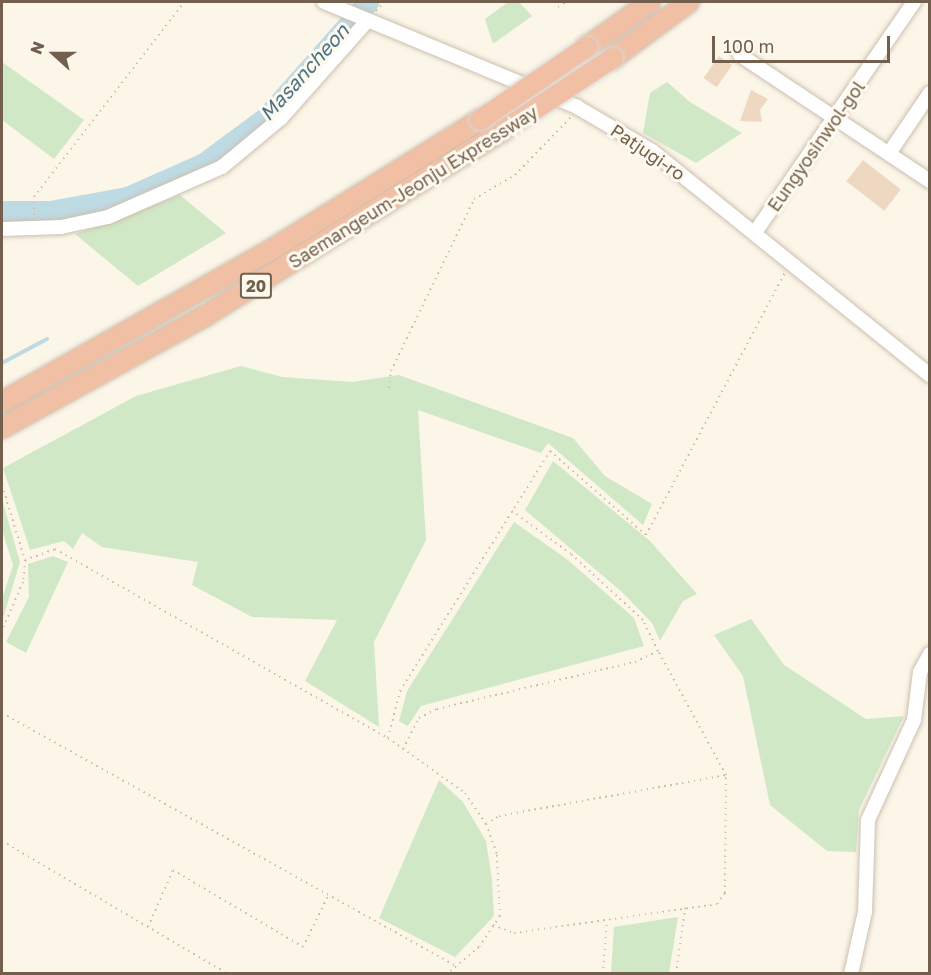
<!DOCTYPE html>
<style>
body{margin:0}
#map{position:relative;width:931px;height:975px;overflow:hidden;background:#fbf6e8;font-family:"Golos Text",sans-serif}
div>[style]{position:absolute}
.green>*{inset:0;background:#d1e8c7}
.stream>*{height:4px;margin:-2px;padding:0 2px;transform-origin:2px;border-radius:2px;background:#bedae3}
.river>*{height:21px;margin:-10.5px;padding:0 10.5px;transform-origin:10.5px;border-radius:10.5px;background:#bedae3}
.building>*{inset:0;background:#efd8c2;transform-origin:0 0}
.path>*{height:2px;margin-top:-1px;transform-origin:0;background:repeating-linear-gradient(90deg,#d4bca4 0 1.5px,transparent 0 6px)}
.roads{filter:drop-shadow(0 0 2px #ccbfaf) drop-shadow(0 0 2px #ccbfaf)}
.minor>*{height:14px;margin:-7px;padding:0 7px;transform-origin:7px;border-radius:7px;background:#fff}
.highway>*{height:20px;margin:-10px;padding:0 10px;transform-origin:10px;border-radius:10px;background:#f1c0a4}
.bridges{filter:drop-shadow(0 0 2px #dbd5d1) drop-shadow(0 0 2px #dbd5d1)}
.highway-bridge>*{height:20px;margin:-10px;padding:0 10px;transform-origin:10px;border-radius:10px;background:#f1c0a4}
span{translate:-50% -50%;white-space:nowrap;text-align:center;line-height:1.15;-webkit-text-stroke:6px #fef9ee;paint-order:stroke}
.shield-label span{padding:2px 4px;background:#fef9ee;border:2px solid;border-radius:4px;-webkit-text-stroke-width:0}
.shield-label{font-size:16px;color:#735f4e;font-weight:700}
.street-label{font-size:18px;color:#735f4e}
.water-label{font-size:20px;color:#497485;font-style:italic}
.frame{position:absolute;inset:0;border:3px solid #735f4e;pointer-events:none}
.north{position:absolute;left:24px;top:24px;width:60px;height:60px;-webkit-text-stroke:4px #fef9ee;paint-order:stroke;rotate:291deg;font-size:16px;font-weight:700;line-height:24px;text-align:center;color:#735f4e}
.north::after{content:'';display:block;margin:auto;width:21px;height:27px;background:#735f4e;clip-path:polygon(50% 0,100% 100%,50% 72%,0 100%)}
.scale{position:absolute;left:712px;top:36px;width:178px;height:27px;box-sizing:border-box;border:3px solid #735f4e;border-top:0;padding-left:8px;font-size:18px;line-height:21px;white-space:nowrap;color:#735f4e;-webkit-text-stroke:4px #fef9ee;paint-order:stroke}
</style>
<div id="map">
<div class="green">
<i style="clip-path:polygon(508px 2px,519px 2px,532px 16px,493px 44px,485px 19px)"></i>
<i style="clip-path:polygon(2px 62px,84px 120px,54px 159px,2px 120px)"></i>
<i style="clip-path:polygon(667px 82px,690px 102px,742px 133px,696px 163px,643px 133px,650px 93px)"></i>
<i style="clip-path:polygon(180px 195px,226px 233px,138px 286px,75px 234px)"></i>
<i style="clip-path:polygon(241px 366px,282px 377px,352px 382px,399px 375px,573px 438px,605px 476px,652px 504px,643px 525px,548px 443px,541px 453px,418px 410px,426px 540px,374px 642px,379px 727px,305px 681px,337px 620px,252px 617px,192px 585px,198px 562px,102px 547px,82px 533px,73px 549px,64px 541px,30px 550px,3px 468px,136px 396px)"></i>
<i style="clip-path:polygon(553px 461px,650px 541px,697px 594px,683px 601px,660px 641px,652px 623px,622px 592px,525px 510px)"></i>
<i style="clip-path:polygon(2px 499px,20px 562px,2px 622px,2px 599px,13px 565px,2px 530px)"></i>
<i style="clip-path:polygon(514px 522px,568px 560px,634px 618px,644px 646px,421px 706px,408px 726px,399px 721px,407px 691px)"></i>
<i style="clip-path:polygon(53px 556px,68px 562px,26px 653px,6px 642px,29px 597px,28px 564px)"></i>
<i style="clip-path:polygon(751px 619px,784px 665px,866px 719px,904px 716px,859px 810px,856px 852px,827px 851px,770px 805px,743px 676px,714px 635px)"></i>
<i style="clip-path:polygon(439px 780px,463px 802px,486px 841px,492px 879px,494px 916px,455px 957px,379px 918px)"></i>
<i style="clip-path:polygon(678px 917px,669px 973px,611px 973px,614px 927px)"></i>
</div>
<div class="stream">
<i style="left:2px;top:363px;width:51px;rotate:-28.1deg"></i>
</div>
<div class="river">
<i style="left:2px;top:211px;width:48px"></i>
<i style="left:50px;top:211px;width:78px;rotate:-10.3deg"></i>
<i style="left:127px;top:197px;width:84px;rotate:-23.8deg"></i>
<i style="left:204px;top:163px;width:77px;rotate:-36.6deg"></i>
<i style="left:266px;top:117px;width:154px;rotate:-48.4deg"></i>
</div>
<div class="building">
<i style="left:719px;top:56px;width:16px;height:27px;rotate:35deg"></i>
<i style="clip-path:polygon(751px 90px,768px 99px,760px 110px,762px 122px,740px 121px)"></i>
<i style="left:863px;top:160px;width:48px;height:27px;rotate:38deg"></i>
</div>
<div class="path">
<i style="left:558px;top:7px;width:9px;rotate:-32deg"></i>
<i style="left:376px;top:11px;width:12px;rotate:-48deg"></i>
<i style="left:34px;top:215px;width:18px;rotate:-90deg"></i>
<i style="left:34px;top:197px;width:246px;rotate:-52.4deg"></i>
<i style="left:389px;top:388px;width:17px;rotate:-83deg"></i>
<i style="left:391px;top:371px;width:191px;rotate:-64.2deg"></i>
<i style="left:474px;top:199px;width:48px;rotate:-30.3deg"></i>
<i style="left:515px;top:175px;width:81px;rotate:-46deg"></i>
<i style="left:2px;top:485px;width:78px;rotate:73deg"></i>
<i style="left:25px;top:560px;width:22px;rotate:95deg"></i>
<i style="left:23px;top:582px;width:52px;rotate:113.6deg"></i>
<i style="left:25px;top:560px;width:32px;rotate:-20deg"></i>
<i style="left:55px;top:549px;width:383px;rotate:29.6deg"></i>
<i style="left:388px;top:738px;width:95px;rotate:35.5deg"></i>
<i style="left:465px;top:793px;width:37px;rotate:56deg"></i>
<i style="left:486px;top:824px;width:33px;rotate:70deg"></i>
<i style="left:497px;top:855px;width:61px;rotate:87.2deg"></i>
<i style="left:500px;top:916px;width:37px;rotate:124deg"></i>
<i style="left:479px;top:947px;width:42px;rotate:139.8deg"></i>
<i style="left:2px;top:713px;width:522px;rotate:29.12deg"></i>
<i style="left:388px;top:738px;width:49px;rotate:-75.7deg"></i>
<i style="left:400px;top:691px;width:283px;rotate:-58deg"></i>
<i style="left:550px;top:451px;width:128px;rotate:41.2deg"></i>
<i style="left:646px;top:535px;width:297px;rotate:-62.1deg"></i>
<i style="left:403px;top:749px;width:35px;rotate:-63deg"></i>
<i style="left:419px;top:718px;width:20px;rotate:-27deg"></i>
<i style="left:437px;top:709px;width:204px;rotate:-13.4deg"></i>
<i style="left:635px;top:662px;width:25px;rotate:-26deg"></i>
<i style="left:658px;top:651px;width:34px;rotate:-116deg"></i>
<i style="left:643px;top:620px;width:98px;rotate:-137.5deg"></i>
<i style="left:571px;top:554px;width:73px;rotate:-143.9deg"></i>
<i style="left:486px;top:824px;width:15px;rotate:-32deg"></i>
<i style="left:499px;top:816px;width:231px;rotate:-10.2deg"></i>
<i style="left:2px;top:841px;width:262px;rotate:30.5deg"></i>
<i style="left:493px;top:925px;width:22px;rotate:21deg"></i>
<i style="left:514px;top:933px;width:205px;rotate:-8.1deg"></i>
<i style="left:717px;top:904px;width:14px;rotate:-54deg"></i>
<i style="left:725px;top:893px;width:118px;rotate:-89.5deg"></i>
<i style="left:726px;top:775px;width:141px;rotate:-118.7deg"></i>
<i style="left:148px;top:927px;width:62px;rotate:-66.3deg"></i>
<i style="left:173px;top:870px;width:151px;rotate:30.6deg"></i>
<i style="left:303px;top:947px;width:57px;rotate:-63.9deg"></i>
<i style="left:603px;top:974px;width:54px;rotate:-85.8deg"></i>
<i style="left:676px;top:974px;width:67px;rotate:-82.2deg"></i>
</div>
<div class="roads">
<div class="minor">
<i style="left:324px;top:2px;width:274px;rotate:22.5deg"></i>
<i style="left:577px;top:107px;width:87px;rotate:30.4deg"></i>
<i style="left:652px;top:151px;width:357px;rotate:38.9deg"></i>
<i style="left:740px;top:55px;width:228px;rotate:33.6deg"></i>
<i style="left:890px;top:152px;width:71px;rotate:-55.9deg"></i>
<i style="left:2px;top:229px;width:59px;rotate:-1.9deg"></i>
<i style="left:61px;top:227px;width:48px;rotate:-12deg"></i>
<i style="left:108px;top:217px;width:124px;rotate:-23.7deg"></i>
<i style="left:222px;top:167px;width:77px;rotate:-39.7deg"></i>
<i style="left:281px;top:118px;width:131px;rotate:-48.4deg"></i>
<i style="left:756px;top:231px;width:278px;rotate:-55.4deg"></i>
<i style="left:851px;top:974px;width:64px;rotate:-77.3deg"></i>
<i style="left:865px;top:912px;width:92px;rotate:-88.1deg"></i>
<i style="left:868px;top:820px;width:110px;rotate:-65.3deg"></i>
<i style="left:914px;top:720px;width:48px;rotate:-82.9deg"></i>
<i style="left:920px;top:672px;width:21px;rotate:-61deg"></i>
</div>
<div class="highway">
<i style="left:587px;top:47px;width:77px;rotate:-35.5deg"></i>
<i style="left:613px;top:58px;width:94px;rotate:-36.4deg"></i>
<i style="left:2px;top:402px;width:309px;rotate:-29.5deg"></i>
<i style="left:271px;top:250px;width:246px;rotate:-31.9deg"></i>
<i style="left:2px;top:428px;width:232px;rotate:-28.9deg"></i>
<i style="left:205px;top:316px;width:350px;rotate:-31.9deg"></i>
</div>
</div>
<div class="bridges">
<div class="highway-bridge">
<i style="left:480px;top:120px;width:130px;rotate:-34.3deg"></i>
<i style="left:502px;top:131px;width:133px;rotate:-33.3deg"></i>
</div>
</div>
<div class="shield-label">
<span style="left:256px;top:286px">20</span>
</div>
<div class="street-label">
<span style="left:816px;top:146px;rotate:-55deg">Eungyosinwol-gol</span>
<span style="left:648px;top:152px;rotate:34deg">Patjugi-ro</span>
<span style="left:413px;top:187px;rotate:-32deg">Saemangeum-Jeonju Expressway</span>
</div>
<div class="water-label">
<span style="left:304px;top:72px;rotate:-48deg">Masancheon</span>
</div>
<div class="frame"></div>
<div class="north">N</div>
<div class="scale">100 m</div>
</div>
